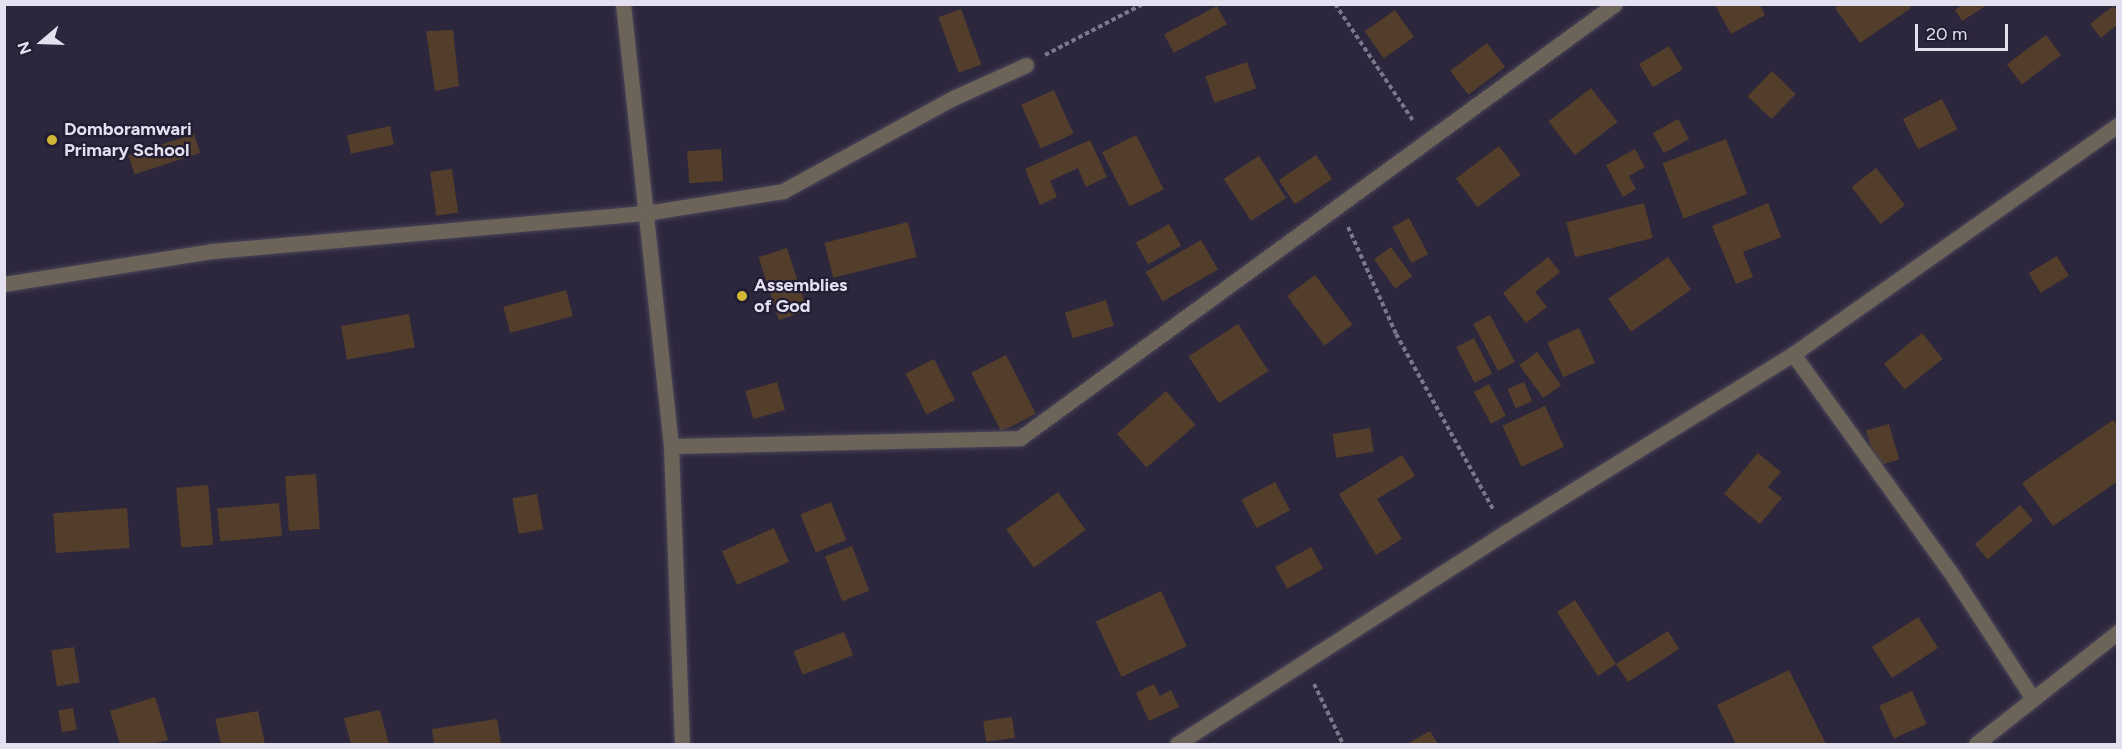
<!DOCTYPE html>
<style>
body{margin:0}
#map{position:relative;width:2122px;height:749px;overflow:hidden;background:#2d273d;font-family:Figtree,sans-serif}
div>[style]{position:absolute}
.building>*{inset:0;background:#533e2c;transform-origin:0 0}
.path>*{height:4px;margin-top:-2px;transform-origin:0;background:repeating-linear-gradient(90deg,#7c778a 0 4.5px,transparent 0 7.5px)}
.roads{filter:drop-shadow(0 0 2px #4a4559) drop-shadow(0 0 2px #4a4559)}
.minor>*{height:15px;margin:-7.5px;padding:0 7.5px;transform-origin:7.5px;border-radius:7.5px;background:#6c6359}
.dots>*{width:16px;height:16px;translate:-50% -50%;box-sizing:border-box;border:3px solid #231d33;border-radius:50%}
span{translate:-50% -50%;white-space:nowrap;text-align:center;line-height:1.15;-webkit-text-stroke:4.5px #231d33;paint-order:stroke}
.poi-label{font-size:18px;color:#e3e0ef;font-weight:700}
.left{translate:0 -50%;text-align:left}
.frame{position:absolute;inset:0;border:6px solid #e3e0ef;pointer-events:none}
.north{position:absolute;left:12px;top:12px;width:60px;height:60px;-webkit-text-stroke:4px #231d33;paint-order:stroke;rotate:251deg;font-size:16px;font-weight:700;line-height:24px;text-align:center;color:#e3e0ef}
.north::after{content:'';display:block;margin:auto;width:21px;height:27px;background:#e3e0ef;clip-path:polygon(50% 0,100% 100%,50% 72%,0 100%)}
.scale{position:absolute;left:1915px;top:24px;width:93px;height:27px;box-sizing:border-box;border:3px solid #e3e0ef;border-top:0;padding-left:8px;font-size:18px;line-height:21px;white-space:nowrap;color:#e3e0ef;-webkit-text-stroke:4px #231d33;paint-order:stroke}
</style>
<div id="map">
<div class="building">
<i style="clip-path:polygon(1841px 4px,1909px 4px,1911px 8px,1860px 43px,1835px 8px)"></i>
<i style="clip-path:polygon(1963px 4px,1983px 4px,1984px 7px,1962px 21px,1955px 10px)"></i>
<i style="clip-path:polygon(1715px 5px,1760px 5px,1765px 15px,1731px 34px)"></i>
<i style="left:1217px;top:6px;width:21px;height:60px;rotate:62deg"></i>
<i style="clip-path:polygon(2113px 6px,2118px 12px,2118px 24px,2101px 38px,2090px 24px)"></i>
<i style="left:961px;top:9px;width:59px;height:24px;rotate:70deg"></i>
<i style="left:1395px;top:10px;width:33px;height:37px;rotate:55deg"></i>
<i style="clip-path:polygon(453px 30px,459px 86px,435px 91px,426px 31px)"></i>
<i style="left:2046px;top:35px;width:25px;height:49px;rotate:53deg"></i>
<i style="left:1487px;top:43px;width:30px;height:46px;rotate:53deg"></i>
<i style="left:1669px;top:46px;width:27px;height:35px;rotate:59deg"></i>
<i style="left:1247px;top:62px;width:28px;height:44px;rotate:71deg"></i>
<i style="left:1772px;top:71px;width:33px;height:35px;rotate:44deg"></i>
<i style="left:1591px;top:88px;width:43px;height:54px;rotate:52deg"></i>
<i style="left:1054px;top:90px;width:48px;height:36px;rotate:66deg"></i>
<i style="left:1942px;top:99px;width:34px;height:44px;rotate:63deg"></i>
<i style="left:1678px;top:119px;width:23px;height:29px;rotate:61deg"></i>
<i style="left:390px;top:126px;width:19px;height:44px;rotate:78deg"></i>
<i style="left:194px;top:134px;width:20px;height:69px;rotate:72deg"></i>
<i style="left:1136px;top:135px;width:61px;height:38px;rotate:63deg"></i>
<i style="left:1726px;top:139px;width:59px;height:68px;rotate:69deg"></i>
<i style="clip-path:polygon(1090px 140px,1107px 177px,1086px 187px,1078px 168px,1050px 181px,1057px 197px,1040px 205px,1025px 169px)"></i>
<i style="left:1499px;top:146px;width:36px;height:54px;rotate:53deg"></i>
<i style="left:721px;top:149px;width:32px;height:34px;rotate:86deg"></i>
<i style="clip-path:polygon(1635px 149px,1645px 167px,1629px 176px,1636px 189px,1623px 197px,1606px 165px)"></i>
<i style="left:1316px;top:155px;width:29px;height:45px;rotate:56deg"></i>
<i style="left:1259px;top:156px;width:50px;height:42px;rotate:57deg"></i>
<i style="left:1876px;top:168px;width:47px;height:31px;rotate:52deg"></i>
<i style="left:452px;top:169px;width:44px;height:22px;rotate:82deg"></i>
<i style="left:1644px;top:203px;width:36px;height:80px;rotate:76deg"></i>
<i style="clip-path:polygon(1768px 203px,1781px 237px,1743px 252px,1753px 277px,1736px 284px,1712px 226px)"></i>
<i style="left:1409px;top:218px;width:41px;height:19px;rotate:62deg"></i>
<i style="left:908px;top:222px;width:36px;height:86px;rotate:76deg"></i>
<i style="left:1169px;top:224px;width:25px;height:38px;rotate:61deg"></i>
<i style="left:1201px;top:240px;width:34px;height:64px;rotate:60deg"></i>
<i style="left:1391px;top:247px;width:36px;height:21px;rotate:54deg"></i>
<i style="left:787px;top:248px;width:66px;height:30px;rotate:72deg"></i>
<i style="left:2057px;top:256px;width:23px;height:33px;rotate:59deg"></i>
<i style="clip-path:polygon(1548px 257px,1560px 272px,1535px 292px,1547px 307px,1526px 323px,1503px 293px)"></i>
<i style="left:1668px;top:257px;width:40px;height:73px;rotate:55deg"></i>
<i style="left:1315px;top:275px;width:62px;height:35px;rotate:53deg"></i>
<i style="left:566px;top:290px;width:27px;height:65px;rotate:75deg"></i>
<i style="left:1106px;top:300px;width:27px;height:43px;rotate:73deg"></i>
<i style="left:409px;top:314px;width:34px;height:69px;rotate:80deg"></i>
<i style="left:1490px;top:315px;width:53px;height:19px;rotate:62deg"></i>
<i style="left:1238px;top:324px;width:56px;height:59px;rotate:57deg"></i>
<i style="left:1579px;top:328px;width:38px;height:35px;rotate:65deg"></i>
<i style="left:1922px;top:333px;width:33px;height:49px;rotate:51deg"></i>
<i style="left:1474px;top:338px;width:40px;height:20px;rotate:63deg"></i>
<i style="left:1537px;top:352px;width:41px;height:22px;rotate:54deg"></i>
<i style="left:1006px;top:355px;width:66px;height:39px;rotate:63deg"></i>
<i style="left:934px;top:359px;width:46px;height:32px;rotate:63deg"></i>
<i style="left:777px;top:382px;width:29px;height:33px;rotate:74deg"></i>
<i style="left:1524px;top:382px;width:21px;height:18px;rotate:67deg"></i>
<i style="left:1489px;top:384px;width:36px;height:17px;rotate:62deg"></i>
<i style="left:1166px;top:391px;width:45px;height:65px;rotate:49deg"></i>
<i style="left:1545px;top:406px;width:45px;height:47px;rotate:65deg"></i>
<i style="clip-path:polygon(2113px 420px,2118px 426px,2118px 481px,2053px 526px,2022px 483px)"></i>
<i style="left:1889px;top:424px;width:37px;height:24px;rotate:74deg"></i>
<i style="left:1370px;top:428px;width:24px;height:38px;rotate:81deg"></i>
<i style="clip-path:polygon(1758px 453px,1781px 472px,1768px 487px,1782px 498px,1760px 524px,1724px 494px)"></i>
<i style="clip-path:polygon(1402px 455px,1415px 476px,1377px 499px,1402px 539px,1376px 555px,1339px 494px)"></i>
<i style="left:316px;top:474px;width:55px;height:31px;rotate:86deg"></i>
<i style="left:1275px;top:482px;width:32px;height:38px;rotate:62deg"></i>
<i style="left:208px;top:485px;width:60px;height:32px;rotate:85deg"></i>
<i style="left:1058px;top:492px;width:47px;height:64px;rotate:54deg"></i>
<i style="left:537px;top:494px;width:36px;height:25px;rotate:80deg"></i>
<i style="left:831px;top:502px;width:41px;height:33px;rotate:68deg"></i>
<i style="left:279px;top:503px;width:33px;height:62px;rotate:85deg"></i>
<i style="left:2020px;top:505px;width:20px;height:60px;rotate:49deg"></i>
<i style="left:127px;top:508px;width:40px;height:74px;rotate:86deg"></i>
<i style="left:774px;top:528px;width:37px;height:57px;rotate:66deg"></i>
<i style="left:852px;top:546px;width:48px;height:29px;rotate:69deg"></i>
<i style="left:1311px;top:547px;width:25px;height:41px;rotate:61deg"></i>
<i style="left:1161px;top:591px;width:61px;height:72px;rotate:65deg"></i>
<i style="clip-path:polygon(1575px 600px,1616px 664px,1668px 631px,1679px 649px,1628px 682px,1616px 664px,1598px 676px,1557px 612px)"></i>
<i style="left:1918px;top:617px;width:37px;height:55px;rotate:57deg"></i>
<i style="left:844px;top:632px;width:25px;height:54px;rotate:69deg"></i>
<i style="left:74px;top:647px;width:36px;height:23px;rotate:81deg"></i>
<i style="clip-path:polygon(1789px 670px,1826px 744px,1736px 744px,1717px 705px)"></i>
<i style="clip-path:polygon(1154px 684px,1160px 696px,1171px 690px,1179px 707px,1149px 721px,1136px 693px)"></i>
<i style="left:1912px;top:691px;width:36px;height:36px;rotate:66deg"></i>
<i style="clip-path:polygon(155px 697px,168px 740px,151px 744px,120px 744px,110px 711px)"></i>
<i style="left:73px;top:708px;width:22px;height:15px;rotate:80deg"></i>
<i style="clip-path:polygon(380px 710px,389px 744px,351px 744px,344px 718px)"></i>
<i style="clip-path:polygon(258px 711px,265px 744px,221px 744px,215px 719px)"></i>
<i style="left:1012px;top:717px;width:21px;height:29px;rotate:82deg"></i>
<i style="clip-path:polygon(497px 719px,501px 744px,434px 744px,432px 729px)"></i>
<i style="clip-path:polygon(1430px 731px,1438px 744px,1407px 744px)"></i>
</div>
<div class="path">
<i style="left:1335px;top:4px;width:142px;rotate:56.2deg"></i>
<i style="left:1045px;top:55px;width:110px;rotate:-27.5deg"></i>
<i style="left:1348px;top:227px;width:117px;rotate:65.8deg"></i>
<i style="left:1396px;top:334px;width:202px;rotate:61deg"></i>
<i style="left:1314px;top:684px;width:67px;rotate:64.2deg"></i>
</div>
<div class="roads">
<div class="minor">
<i style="left:623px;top:4px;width:445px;rotate:83.8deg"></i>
<i style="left:671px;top:446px;width:298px;rotate:87.9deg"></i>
<i style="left:4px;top:284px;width:211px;rotate:-9deg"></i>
<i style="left:212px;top:251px;width:436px;rotate:-5deg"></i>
<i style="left:646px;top:213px;width:139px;rotate:-9.1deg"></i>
<i style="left:783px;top:191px;width:194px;rotate:-28.7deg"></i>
<i style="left:953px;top:98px;width:80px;rotate:-24.3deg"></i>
<i style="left:1793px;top:354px;width:266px;rotate:54.2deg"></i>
<i style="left:1949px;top:570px;width:154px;rotate:56.9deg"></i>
<i style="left:671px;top:446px;width:349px;rotate:-1.3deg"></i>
<i style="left:1020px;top:438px;width:736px;rotate:-36.11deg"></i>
<i style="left:1177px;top:744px;width:391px;rotate:-32.8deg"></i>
<i style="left:1506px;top:532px;width:338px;rotate:-31.8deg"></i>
<i style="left:1793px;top:354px;width:398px;rotate:-35.2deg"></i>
<i style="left:1976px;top:744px;width:181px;rotate:-38.3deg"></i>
</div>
</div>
<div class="dots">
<i style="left:52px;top:140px;background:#d2b736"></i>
<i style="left:742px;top:296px;background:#d2b736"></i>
</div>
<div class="poi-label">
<span class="left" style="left:64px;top:140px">Domboramwari<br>Primary School</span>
<span class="left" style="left:754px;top:296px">Assemblies<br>of God</span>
</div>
<div class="frame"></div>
<div class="north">N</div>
<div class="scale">20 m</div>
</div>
